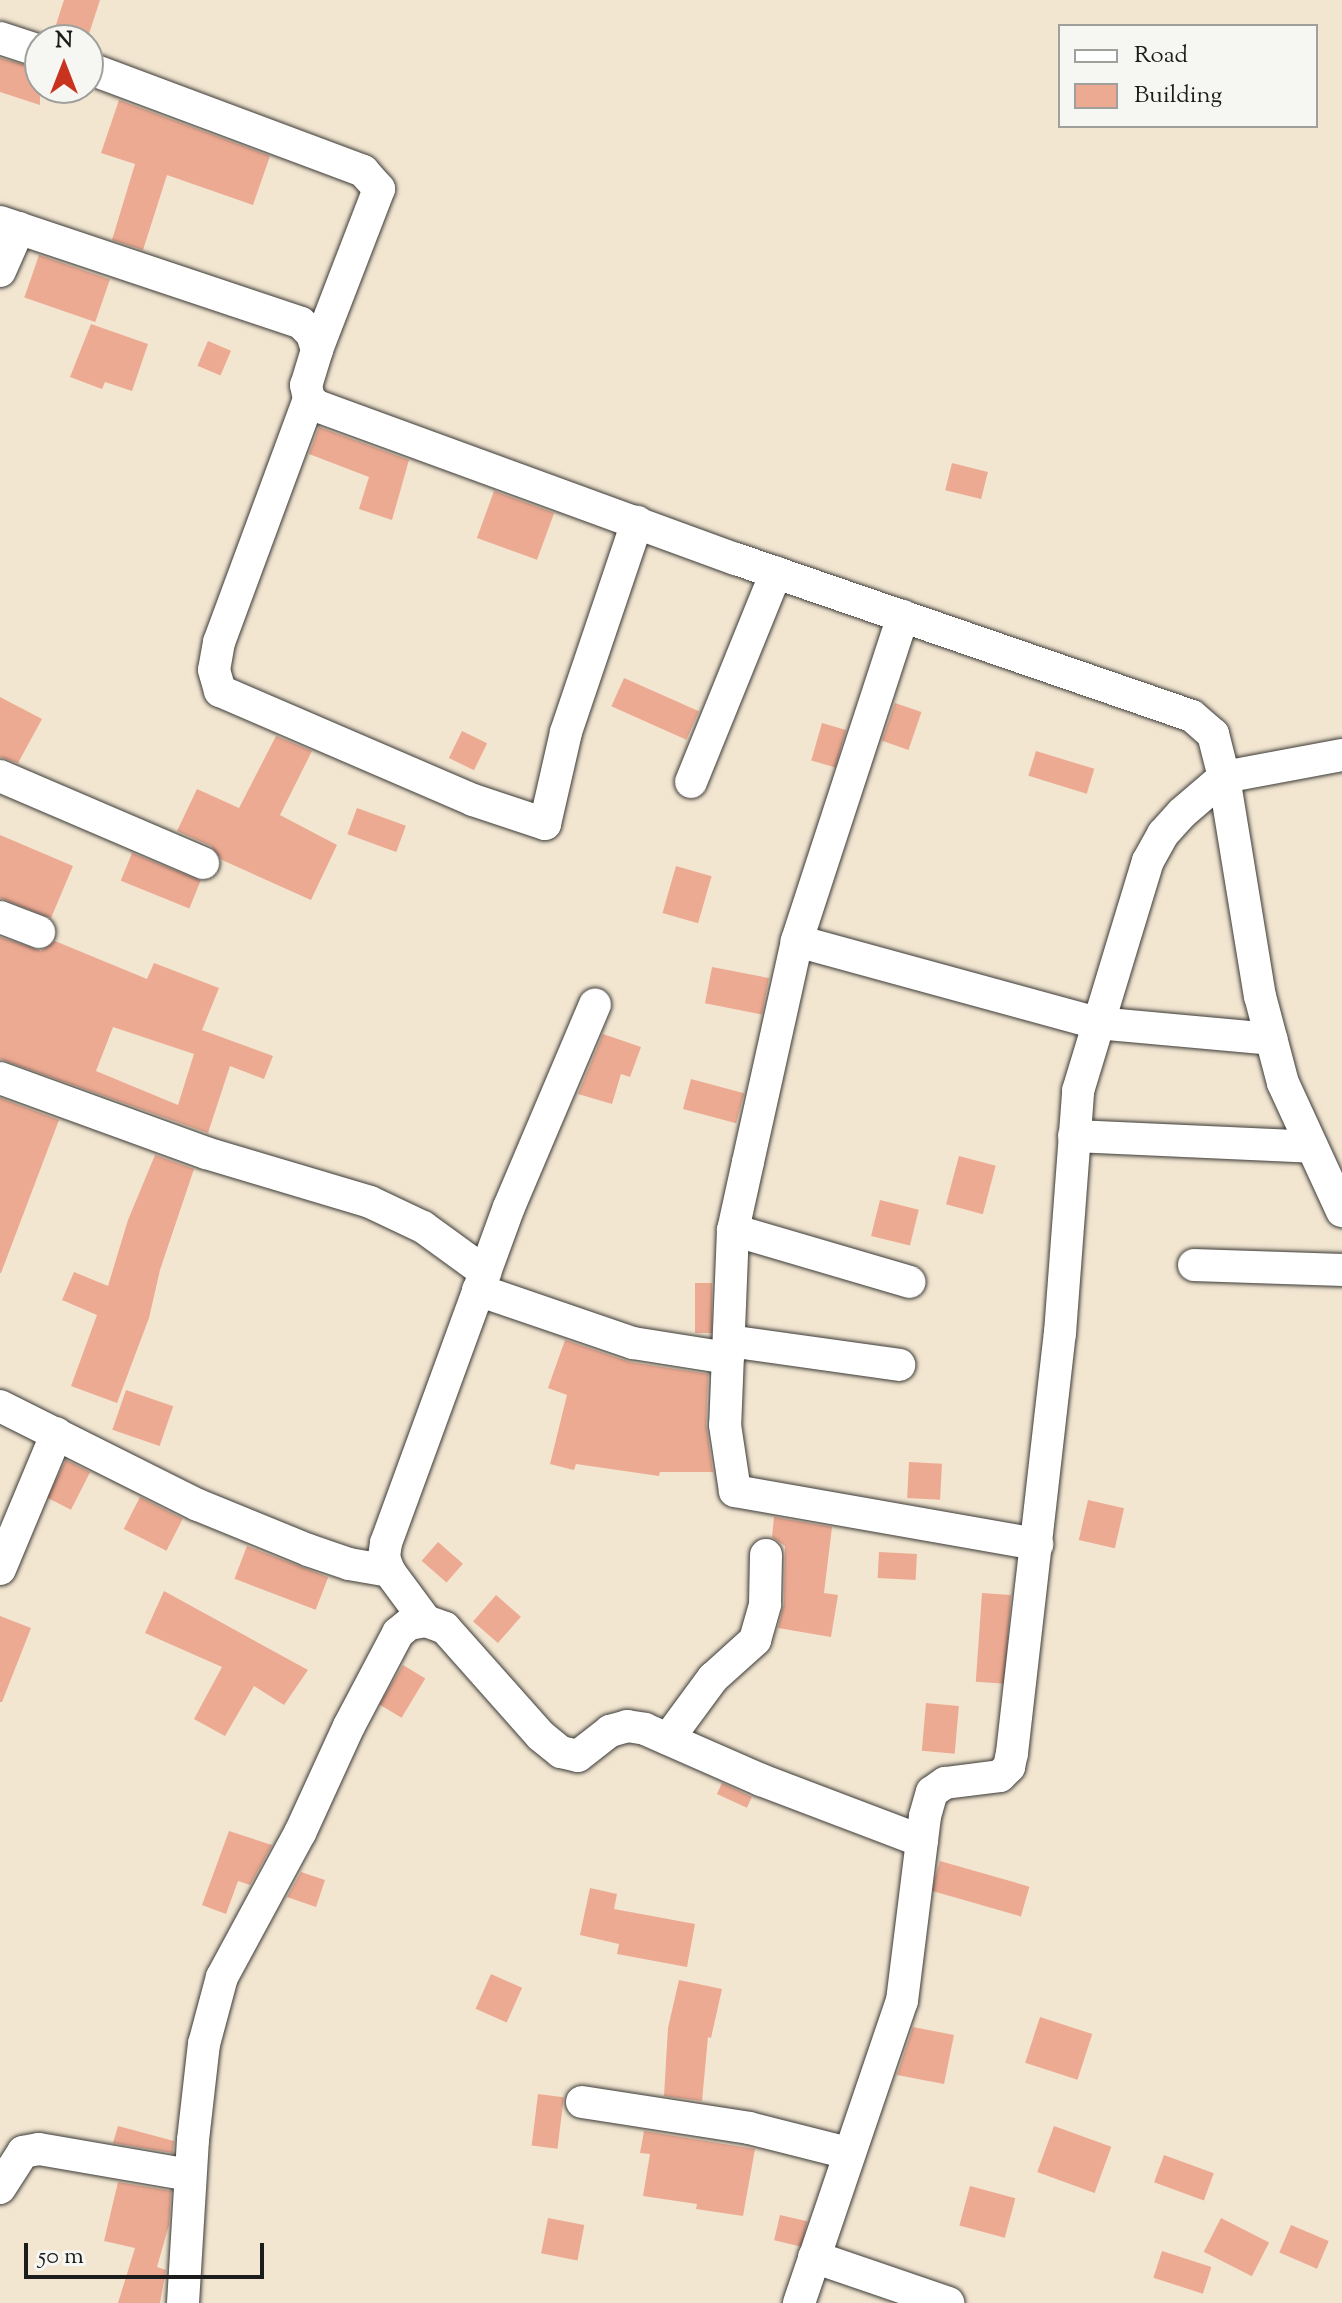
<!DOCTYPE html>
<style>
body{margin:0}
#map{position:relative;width:1342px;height:2303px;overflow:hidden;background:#f2e6d1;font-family:"Sorts Mill Goudy",serif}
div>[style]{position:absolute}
.building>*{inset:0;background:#edaa93;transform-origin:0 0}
.roads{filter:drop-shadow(0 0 2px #3c3a37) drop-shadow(0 0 2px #3c3a37)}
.minor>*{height:32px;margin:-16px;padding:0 16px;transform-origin:16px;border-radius:16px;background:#fff}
span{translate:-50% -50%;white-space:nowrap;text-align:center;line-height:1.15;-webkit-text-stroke:7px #f6f6f2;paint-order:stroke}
.legend{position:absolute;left:1058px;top:24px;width:260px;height:104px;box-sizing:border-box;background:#f6f6f2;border:2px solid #9f9f9c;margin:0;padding:10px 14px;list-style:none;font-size:24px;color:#1c1c1c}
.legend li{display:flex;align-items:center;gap:16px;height:40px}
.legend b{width:40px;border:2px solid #9f9f9c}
.north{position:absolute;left:24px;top:24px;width:80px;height:80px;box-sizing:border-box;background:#f6f6f2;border:2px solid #9f9f9c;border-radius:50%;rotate:0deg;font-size:22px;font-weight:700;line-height:32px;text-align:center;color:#1c1c1c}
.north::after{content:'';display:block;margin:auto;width:28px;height:36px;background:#c8321e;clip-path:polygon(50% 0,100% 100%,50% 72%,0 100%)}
.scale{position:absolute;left:24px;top:2243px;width:240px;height:36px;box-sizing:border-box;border:4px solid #1c1c1c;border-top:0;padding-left:10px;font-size:24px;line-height:28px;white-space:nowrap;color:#1c1c1c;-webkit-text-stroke:6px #f6f6f2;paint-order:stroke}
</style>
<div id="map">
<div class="building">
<i style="clip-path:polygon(64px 0,100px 0,87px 40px,55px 40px,52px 37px)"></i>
<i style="clip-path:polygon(0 58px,40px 69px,40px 105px,0 92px)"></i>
<i style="clip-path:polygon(119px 100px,270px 156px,253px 205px,167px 175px,143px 250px,112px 240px,135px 164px,101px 153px)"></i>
<i style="left:39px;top:255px;width:75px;height:45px;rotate:19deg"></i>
<i style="clip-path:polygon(91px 324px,148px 344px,132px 391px,105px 382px,102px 389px,70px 377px)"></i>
<i style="left:208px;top:341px;width:25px;height:27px;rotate:23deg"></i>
<i style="clip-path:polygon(319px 427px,409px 460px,392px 520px,359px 509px,369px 477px,309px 454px)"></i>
<i style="left:952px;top:463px;width:37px;height:28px;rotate:14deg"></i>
<i style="left:494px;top:491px;width:64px;height:50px;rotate:20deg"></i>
<i style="left:624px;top:678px;width:82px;height:31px;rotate:24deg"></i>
<i style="clip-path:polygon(0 697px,42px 719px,18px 763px,0 757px)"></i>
<i style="left:895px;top:703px;width:28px;height:40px;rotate:19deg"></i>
<i style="left:822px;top:723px;width:25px;height:39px;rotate:16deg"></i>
<i style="left:462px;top:731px;width:28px;height:30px;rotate:26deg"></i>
<i style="clip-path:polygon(276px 736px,312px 751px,280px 815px,337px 845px,311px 900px,222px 860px,211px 846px,177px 831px,197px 789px,239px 808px)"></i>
<i style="left:1036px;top:751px;width:61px;height:26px;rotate:17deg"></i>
<i style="left:357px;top:808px;width:52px;height:28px;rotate:20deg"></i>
<i style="clip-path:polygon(0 835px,73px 866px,51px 918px,0 898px)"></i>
<i style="left:132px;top:853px;width:74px;height:30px;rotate:22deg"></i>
<i style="left:676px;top:866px;width:37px;height:49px;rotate:16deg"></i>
<i style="clip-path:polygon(evenodd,0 937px,41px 951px,55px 941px,147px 979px,154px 963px,219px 988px,202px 1030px,273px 1056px,264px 1079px,230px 1066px,208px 1133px,0 1059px,0 937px,113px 1027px,194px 1054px,178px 1105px,96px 1071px,113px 1027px)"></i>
<i style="left:712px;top:967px;width:58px;height:37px;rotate:11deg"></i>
<i style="clip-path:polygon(603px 1034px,641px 1047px,630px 1077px,621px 1074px,612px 1104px,578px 1094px)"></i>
<i style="left:691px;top:1079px;width:55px;height:31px;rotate:15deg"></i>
<i style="clip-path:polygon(0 1098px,59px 1120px,1px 1273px,0 1273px)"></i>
<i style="clip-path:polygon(155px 1155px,194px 1169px,160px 1270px,149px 1318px,117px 1403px,71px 1386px,97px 1315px,62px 1300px,74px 1272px,108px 1286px,128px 1220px)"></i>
<i style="left:959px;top:1156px;width:38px;height:50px;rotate:15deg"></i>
<i style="left:880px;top:1200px;width:40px;height:37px;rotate:14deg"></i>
<i style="left:695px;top:1283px;width:17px;height:50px"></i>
<i style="clip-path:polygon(565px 1340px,630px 1362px,708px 1374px,706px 1424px,713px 1472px,660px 1472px,659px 1476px,576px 1464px,574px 1470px,550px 1464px,567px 1395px,548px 1388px)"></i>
<i style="left:126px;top:1390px;width:50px;height:42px;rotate:19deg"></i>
<i style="left:66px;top:1460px;width:27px;height:42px;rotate:27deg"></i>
<i style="left:909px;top:1462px;width:33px;height:36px;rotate:3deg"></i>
<i style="left:140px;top:1497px;width:48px;height:36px;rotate:27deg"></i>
<i style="left:1088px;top:1500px;width:37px;height:41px;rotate:13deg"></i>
<i style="clip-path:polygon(774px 1517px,832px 1527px,824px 1593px,838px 1595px,831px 1637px,778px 1628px,784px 1604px,785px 1546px,772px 1537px)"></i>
<i style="left:438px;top:1542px;width:33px;height:25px;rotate:41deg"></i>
<i style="left:247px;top:1546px;width:87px;height:35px;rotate:21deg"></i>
<i style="left:879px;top:1552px;width:38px;height:26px;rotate:3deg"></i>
<i style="clip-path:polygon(164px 1591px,308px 1670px,284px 1705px,254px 1686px,225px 1736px,194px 1719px,222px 1667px,145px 1633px)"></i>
<i style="left:982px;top:1593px;width:29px;height:89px;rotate:4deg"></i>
<i style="left:496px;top:1595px;width:33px;height:35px;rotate:41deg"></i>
<i style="clip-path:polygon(0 1616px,31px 1628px,2px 1702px,0 1702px)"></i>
<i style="left:403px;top:1665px;width:26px;height:46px;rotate:31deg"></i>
<i style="left:926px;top:1703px;width:33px;height:48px;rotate:5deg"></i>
<i style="left:722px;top:1783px;width:33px;height:12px;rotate:25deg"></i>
<i style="clip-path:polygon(229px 1831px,272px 1845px,250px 1885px,238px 1881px,226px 1914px,202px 1905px)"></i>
<i style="left:940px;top:1861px;width:93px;height:31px;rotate:16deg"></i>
<i style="clip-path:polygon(301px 1872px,325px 1880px,316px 1907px,287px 1897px)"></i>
<i style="clip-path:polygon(590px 1888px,617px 1894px,614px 1909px,695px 1924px,687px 1967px,617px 1954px,619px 1944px,580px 1935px)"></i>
<i style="left:491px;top:1974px;width:34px;height:38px;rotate:24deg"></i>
<i style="clip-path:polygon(679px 1980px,722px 1989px,711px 2038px,708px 2037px,702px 2101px,664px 2096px,668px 2028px)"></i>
<i style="left:1040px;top:2017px;width:55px;height:48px;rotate:18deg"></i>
<i style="clip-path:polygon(913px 2027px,954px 2035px,944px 2084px,897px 2075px)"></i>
<i style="left:538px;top:2094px;width:26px;height:52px;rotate:7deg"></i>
<i style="clip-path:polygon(118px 2126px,174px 2141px,173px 2153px,113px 2143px)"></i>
<i style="left:1054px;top:2126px;width:61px;height:49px;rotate:20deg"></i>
<i style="clip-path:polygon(644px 2131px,755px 2149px,743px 2216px,696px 2209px,697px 2204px,643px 2196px,650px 2154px,640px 2153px)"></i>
<i style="left:1164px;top:2155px;width:53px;height:29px;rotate:20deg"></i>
<i style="clip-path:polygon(118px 2182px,171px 2191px,169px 2225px,157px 2267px,166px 2270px,160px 2303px,118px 2303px,135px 2248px,104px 2241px)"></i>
<i style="left:970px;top:2186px;width:47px;height:41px;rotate:15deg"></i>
<i style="left:780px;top:2215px;width:28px;height:26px;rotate:13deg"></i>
<i style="left:548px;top:2218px;width:37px;height:36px;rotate:11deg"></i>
<i style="left:1221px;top:2218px;width:54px;height:38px;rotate:27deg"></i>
<i style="left:1291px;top:2225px;width:41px;height:30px;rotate:23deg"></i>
<i style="left:1162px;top:2251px;width:52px;height:28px;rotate:18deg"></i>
</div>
<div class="roads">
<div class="minor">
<i style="left:0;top:38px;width:42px;rotate:18deg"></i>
<i style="left:88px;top:68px;width:294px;rotate:20.5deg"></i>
<i style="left:363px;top:171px;width:24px;rotate:48deg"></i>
<i style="left:379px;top:189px;width:173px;rotate:111.1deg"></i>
<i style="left:0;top:222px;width:317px;rotate:18.5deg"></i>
<i style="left:301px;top:323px;width:16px;rotate:45deg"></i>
<i style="left:312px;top:334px;width:17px;rotate:73deg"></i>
<i style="left:317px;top:350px;width:37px;rotate:107deg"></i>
<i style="left:306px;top:385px;width:14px;rotate:78deg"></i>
<i style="left:309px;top:399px;width:11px;rotate:41deg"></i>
<i style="left:317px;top:406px;width:446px;rotate:20.1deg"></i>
<i style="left:736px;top:559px;width:482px;rotate:19deg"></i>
<i style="left:1192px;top:716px;width:28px;rotate:41deg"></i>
<i style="left:1213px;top:734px;width:44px;rotate:75.7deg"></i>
<i style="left:1224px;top:777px;width:222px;rotate:80.7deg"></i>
<i style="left:1260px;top:996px;width:90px;rotate:75.2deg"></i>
<i style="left:1283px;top:1083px;width:141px;rotate:65.3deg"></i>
<i style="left:0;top:271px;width:47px;rotate:-66.2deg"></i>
<i style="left:309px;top:399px;width:259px;rotate:110.3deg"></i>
<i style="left:219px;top:642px;width:28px;rotate:100deg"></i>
<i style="left:214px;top:670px;width:22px;rotate:74deg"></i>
<i style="left:220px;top:691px;width:275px;rotate:23.3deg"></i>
<i style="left:473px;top:800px;width:76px;rotate:18.4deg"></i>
<i style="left:545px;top:824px;width:94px;rotate:-77.1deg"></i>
<i style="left:566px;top:732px;width:222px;rotate:-71.3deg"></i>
<i style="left:903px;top:616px;width:342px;rotate:108.1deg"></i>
<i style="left:797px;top:941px;width:226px;rotate:102.5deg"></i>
<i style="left:748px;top:1162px;width:70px;rotate:102.4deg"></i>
<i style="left:733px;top:1230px;width:195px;rotate:92.3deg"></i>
<i style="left:725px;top:1425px;width:67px;rotate:81.4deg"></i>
<i style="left:735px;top:1491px;width:307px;rotate:10deg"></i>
<i style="left:0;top:776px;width:221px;rotate:23.2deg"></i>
<i style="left:691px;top:782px;width:226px;rotate:-67.9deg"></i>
<i style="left:0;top:917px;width:42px;rotate:21deg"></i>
<i style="left:797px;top:941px;width:310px;rotate:15.3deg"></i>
<i style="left:1096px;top:1023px;width:176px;rotate:5.2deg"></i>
<i style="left:0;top:1078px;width:219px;rotate:20deg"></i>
<i style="left:206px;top:1153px;width:171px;rotate:16.6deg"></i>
<i style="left:370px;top:1202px;width:59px;rotate:25.3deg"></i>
<i style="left:423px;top:1227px;width:77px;rotate:36deg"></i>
<i style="left:1074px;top:1136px;width:238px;rotate:2.6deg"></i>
<i style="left:733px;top:1230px;width:184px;rotate:16.4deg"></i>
<i style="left:1194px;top:1265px;width:148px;rotate:1.9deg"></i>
<i style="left:478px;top:1290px;width:164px;rotate:18.9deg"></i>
<i style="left:633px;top:1343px;width:96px;rotate:9deg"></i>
<i style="left:729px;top:1341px;width:172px;rotate:8deg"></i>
<i style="left:0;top:1406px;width:221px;rotate:26.6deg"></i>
<i style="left:198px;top:1505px;width:119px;rotate:22.2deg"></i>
<i style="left:308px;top:1550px;width:43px;rotate:18.9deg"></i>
<i style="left:349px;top:1564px;width:41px;rotate:9.9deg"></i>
<i style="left:0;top:1569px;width:147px;rotate:-67.3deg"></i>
<i style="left:426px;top:1621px;width:62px;rotate:-126.5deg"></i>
<i style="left:389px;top:1571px;width:15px;rotate:-110deg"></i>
<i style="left:384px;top:1557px;width:14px;rotate:-82deg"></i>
<i style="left:386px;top:1543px;width:358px;rotate:-69.9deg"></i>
<i style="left:509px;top:1207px;width:220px;rotate:-67deg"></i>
<i style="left:668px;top:1739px;width:76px;rotate:-53.6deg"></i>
<i style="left:713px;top:1678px;width:57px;rotate:-42.1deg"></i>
<i style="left:755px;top:1640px;width:37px;rotate:-74deg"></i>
<i style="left:765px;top:1604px;width:49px;rotate:-88.8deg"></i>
<i style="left:582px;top:2102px;width:169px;rotate:8.8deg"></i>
<i style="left:749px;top:2128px;width:102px;rotate:14.2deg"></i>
<i style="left:0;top:2188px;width:43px;rotate:-57.4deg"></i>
<i style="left:23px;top:2152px;width:16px;rotate:-11deg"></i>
<i style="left:39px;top:2149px;width:153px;rotate:9.8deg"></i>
<i style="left:814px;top:2257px;width:142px;rotate:18.9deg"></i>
<i style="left:183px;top:2303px;width:163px;rotate:-86.5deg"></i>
<i style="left:193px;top:2140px;width:97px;rotate:-83.5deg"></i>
<i style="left:204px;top:2044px;width:69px;rotate:-75deg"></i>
<i style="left:222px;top:1977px;width:164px;rotate:-61.6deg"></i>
<i style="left:300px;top:1833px;width:118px;rotate:-65.4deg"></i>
<i style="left:349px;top:1726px;width:105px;rotate:-62.2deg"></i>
<i style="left:398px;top:1633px;width:14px;rotate:-39deg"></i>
<i style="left:409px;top:1624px;width:17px;rotate:-10deg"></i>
<i style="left:426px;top:1621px;width:20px;rotate:20deg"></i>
<i style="left:445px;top:1628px;width:144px;rotate:48.4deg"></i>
<i style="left:541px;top:1736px;width:26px;rotate:39deg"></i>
<i style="left:561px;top:1752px;width:17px;rotate:13deg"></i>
<i style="left:578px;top:1756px;width:41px;rotate:-38deg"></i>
<i style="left:610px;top:1731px;width:18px;rotate:-16deg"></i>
<i style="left:627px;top:1726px;width:18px;rotate:9deg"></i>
<i style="left:645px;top:1729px;width:127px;rotate:23.7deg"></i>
<i style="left:761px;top:1780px;width:172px;rotate:20.8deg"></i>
<i style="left:799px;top:2303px;width:319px;rotate:-71.2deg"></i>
<i style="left:902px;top:2001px;width:186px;rotate:-82.9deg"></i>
<i style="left:925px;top:1816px;width:25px;rotate:-74deg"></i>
<i style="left:932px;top:1792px;width:16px;rotate:-35deg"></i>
<i style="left:945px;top:1783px;width:55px;rotate:-7.3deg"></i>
<i style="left:1000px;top:1776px;width:13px;rotate:-45deg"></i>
<i style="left:1009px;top:1767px;width:14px;rotate:-78deg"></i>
<i style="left:1012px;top:1753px;width:423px;rotate:-83.5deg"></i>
<i style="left:1060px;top:1333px;width:243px;rotate:-85.7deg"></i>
<i style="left:1078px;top:1091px;width:240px;rotate:-73.1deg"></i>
<i style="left:1148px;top:861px;width:31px;rotate:-61deg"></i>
<i style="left:1163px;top:834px;width:28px;rotate:-48deg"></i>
<i style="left:1182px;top:813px;width:55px;rotate:-40.6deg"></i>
<i style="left:1224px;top:777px;width:120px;rotate:-10.6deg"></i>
</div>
</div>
<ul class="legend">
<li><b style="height:10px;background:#fff"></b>Road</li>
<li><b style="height:22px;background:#edaa93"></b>Building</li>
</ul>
<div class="north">N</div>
<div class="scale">50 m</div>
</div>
